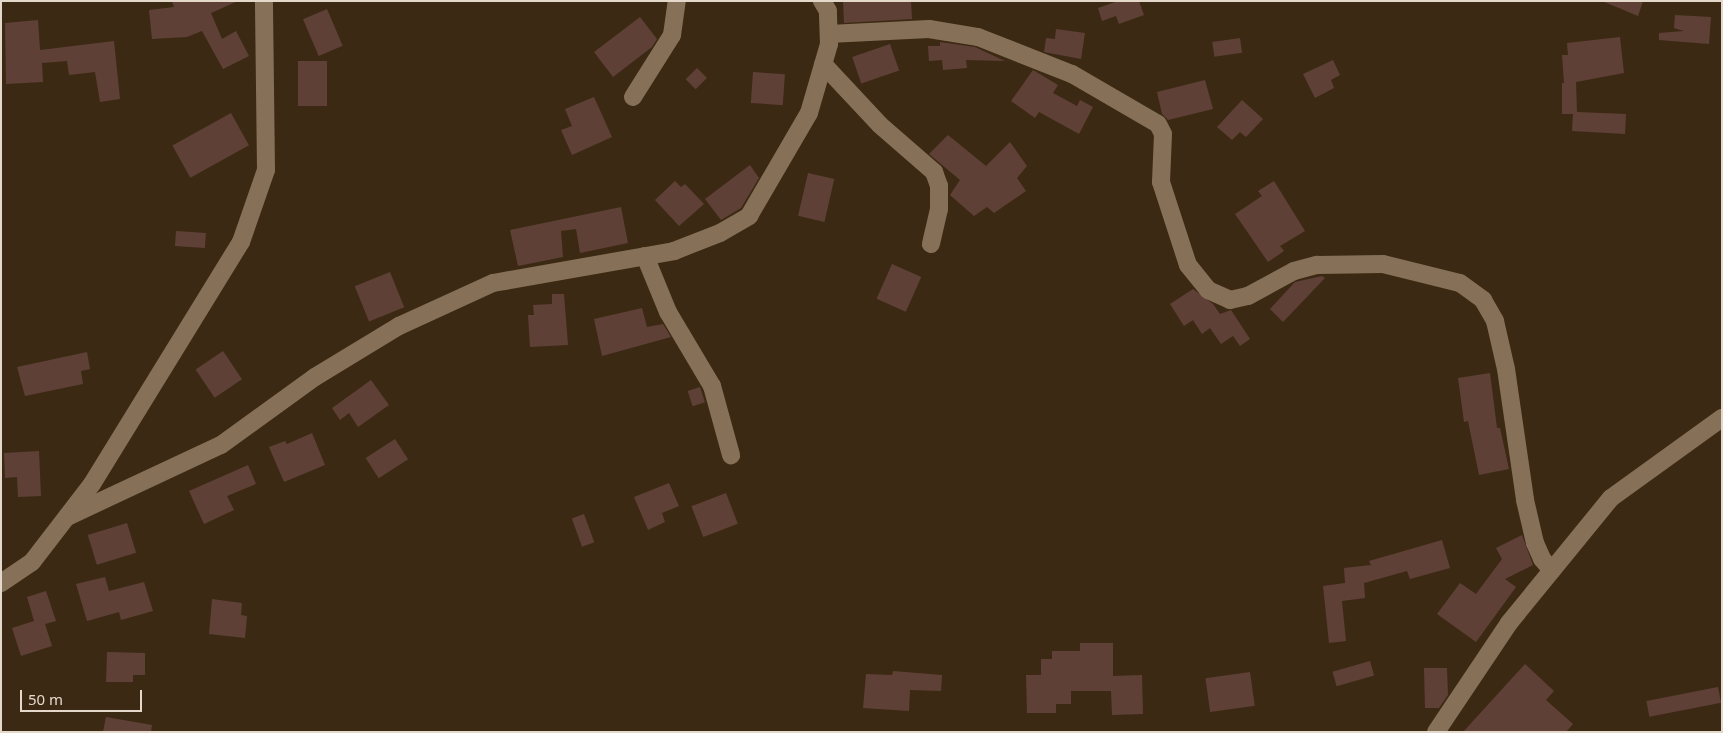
<!DOCTYPE html>
<style>
body{margin:0}
#map{position:relative;width:1723px;height:733px;overflow:hidden;background:#3c2913;font-family:"Noto Sans",sans-serif}
div>[style]{position:absolute}
.building>*{inset:0;background:#5e4037;transform-origin:0 0}
.street>*{height:18px;margin:-9px;padding:0 9px;transform-origin:9px;border-radius:9px;background:#867058}
span{translate:-50% -50%;white-space:nowrap;text-align:center;line-height:1.15;-webkit-text-stroke:4px #3c2913;paint-order:stroke}
.frame{position:absolute;inset:0;border:2px solid #e4d8cb;pointer-events:none}
.scale{position:absolute;left:20px;top:690px;width:122px;height:22px;box-sizing:border-box;border:2px solid #e4d8cb;border-top:0;padding-left:6px;font-size:15px;line-height:18px;white-space:nowrap;color:#e4d8cb;-webkit-text-stroke:4px #3c2913;paint-order:stroke}
</style>
<div id="map">
<div class="building">
<i style="clip-path:polygon(172px 1px,238px 1px,211px 13px,222px 39px,236px 31px,249px 56px,223px 69px,202px 31px,187px 37px,152px 39px,149px 10px,174px 7px)"></i>
<i style="clip-path:polygon(843px 1px,911px 1px,912px 19px,844px 23px)"></i>
<i style="clip-path:polygon(1118px 1px,1139px 1px,1144px 15px,1119px 24px,1116px 16px,1102px 21px,1098px 8px)"></i>
<i style="clip-path:polygon(1602px 1px,1643px 1px,1638px 16px)"></i>
<i style="left:327px;top:9px;width:40px;height:26px;rotate:67deg"></i>
<i style="clip-path:polygon(1675px 15px,1711px 17px,1709px 44px,1659px 40px,1659px 33px,1684px 31px,1674px 28px)"></i>
<i style="clip-path:polygon(640px 17px,657px 39px,652px 47px,613px 77px,594px 52px)"></i>
<i style="clip-path:polygon(38px 20px,40px 50px,114px 41px,120px 99px,100px 102px,95px 72px,69px 75px,67px 61px,42px 63px,43px 82px,6px 84px,5px 23px)"></i>
<i style="clip-path:polygon(1056px 29px,1085px 33px,1081px 59px,1044px 52px,1046px 38px,1055px 39px)"></i>
<i style="clip-path:polygon(1620px 37px,1624px 73px,1576px 82px,1577px 112px,1626px 114px,1625px 134px,1572px 131px,1573px 114px,1562px 114px,1562px 83px,1564px 83px,1562px 55px,1568px 55px,1567px 43px)"></i>
<i style="left:1240px;top:38px;width:15px;height:28px;rotate:82deg"></i>
<i style="clip-path:polygon(940px 42px,975px 47px,1005px 61px,966px 60px,967px 68px,943px 70px,942px 60px,929px 61px,928px 46px,940px 46px)"></i>
<i style="left:890px;top:44px;width:28px;height:40px;rotate:71deg"></i>
<i style="clip-path:polygon(1333px 60px,1340px 75px,1331px 80px,1334px 88px,1315px 98px,1303px 74px)"></i>
<i style="left:298px;top:61px;width:29px;height:45px"></i>
<i style="left:697px;top:68px;width:14px;height:16px;rotate:45deg"></i>
<i style="clip-path:polygon(1033px 70px,1058px 85px,1053px 93px,1077px 106px,1080px 100px,1093px 107px,1079px 134px,1039px 112px,1035px 118px,1011px 101px)"></i>
<i style="left:753px;top:72px;width:32px;height:31px;rotate:4deg"></i>
<i style="clip-path:polygon(1205px 80px,1213px 109px,1168px 120px,1162px 114px,1157px 92px)"></i>
<i style="clip-path:polygon(594px 97px,612px 137px,572px 155px,561px 130px,572px 126px,565px 109px)"></i>
<i style="clip-path:polygon(1242px 100px,1263px 119px,1246px 137px,1240px 132px,1232px 140px,1217px 127px)"></i>
<i style="left:231px;top:113px;width:37px;height:67px;rotate:61deg"></i>
<i style="clip-path:polygon(948px 135px,986px 166px,1010px 142px,1027px 166px,1017px 178px,1026px 191px,994px 213px,987px 207px,974px 216px,950px 195px,960px 180px,929px 154px)"></i>
<i style="clip-path:polygon(750px 165px,759px 178px,741px 208px,721px 220px,705px 199px)"></i>
<i style="left:808px;top:173px;width:27px;height:44px;rotate:13deg"></i>
<i style="clip-path:polygon(675px 181px,681px 187px,685px 184px,704px 204px,679px 226px,655px 200px)"></i>
<i style="clip-path:polygon(1274px 181px,1305px 231px,1280px 246px,1284px 251px,1268px 262px,1235px 214px,1262px 196px,1258px 191px)"></i>
<i style="clip-path:polygon(621px 207px,628px 243px,580px 253px,576px 229px,561px 231px,563px 257px,518px 266px,510px 230px)"></i>
<i style="left:176px;top:231px;width:30px;height:15px;rotate:4deg"></i>
<i style="left:892px;top:264px;width:32px;height:38px;rotate:24deg"></i>
<i style="left:390px;top:272px;width:38px;height:38px;rotate:68deg"></i>
<i style="clip-path:polygon(1322px 276px,1325px 278px,1283px 322px,1270px 309px,1295px 282px)"></i>
<i style="clip-path:polygon(1193px 289px,1213px 304px,1220px 314px,1231px 310px,1250px 339px,1240px 346px,1233px 336px,1221px 344px,1210px 328px,1202px 334px,1193px 320px,1184px 326px,1170px 304px)"></i>
<i style="clip-path:polygon(552px 294px,564px 294px,568px 345px,530px 347px,528px 315px,534px 315px,533px 305px,552px 304px)"></i>
<i style="clip-path:polygon(642px 308px,647px 327px,663px 324px,671px 337px,602px 356px,594px 319px)"></i>
<i style="left:223px;top:351px;width:34px;height:33px;rotate:56deg"></i>
<i style="clip-path:polygon(87px 352px,90px 369px,81px 371px,83px 384px,25px 396px,17px 367px)"></i>
<i style="clip-path:polygon(1490px 373px,1497px 428px,1500px 428px,1509px 469px,1479px 475px,1468px 421px,1464px 422px,1458px 378px)"></i>
<i style="clip-path:polygon(371px 380px,389px 405px,358px 427px,349px 413px,340px 420px,332px 408px)"></i>
<i style="left:700px;top:387px;width:16px;height:13px;rotate:72deg"></i>
<i style="clip-path:polygon(312px 433px,325px 465px,284px 482px,269px 447px,285px 441px,287px 444px)"></i>
<i style="left:395px;top:439px;width:24px;height:35px;rotate:57deg"></i>
<i style="clip-path:polygon(39px 451px,41px 496px,18px 497px,17px 477px,5px 478px,4px 453px)"></i>
<i style="clip-path:polygon(248px 465px,256px 484px,227px 496px,234px 510px,204px 524px,189px 491px)"></i>
<i style="clip-path:polygon(669px 483px,679px 506px,662px 513px,665px 522px,648px 530px,634px 497px)"></i>
<i style="left:726px;top:493px;width:33px;height:37px;rotate:69deg"></i>
<i style="left:584px;top:514px;width:30px;height:13px;rotate:70deg"></i>
<i style="left:127px;top:523px;width:31px;height:41px;rotate:73deg"></i>
<i style="clip-path:polygon(1522px 535px,1533px 565px,1505px 579px,1516px 587px,1476px 642px,1437px 614px,1460px 583px,1476px 594px,1502px 559px,1496px 548px)"></i>
<i style="clip-path:polygon(1442px 540px,1450px 568px,1410px 579px,1407px 571px,1364px 583px,1365px 598px,1342px 601px,1346px 641px,1329px 643px,1323px 586px,1345px 583px,1344px 568px,1371px 565px,1369px 561px)"></i>
<i style="clip-path:polygon(105px 577px,109px 591px,144px 582px,153px 611px,121px 620px,119px 612px,87px 621px,76px 584px)"></i>
<i style="clip-path:polygon(46px 591px,56px 621px,45px 624px,52px 646px,21px 656px,12px 628px,34px 621px,27px 597px)"></i>
<i style="clip-path:polygon(212px 599px,242px 603px,241px 615px,247px 616px,245px 638px,209px 634px)"></i>
<i style="clip-path:polygon(1080px 643px,1113px 643px,1113px 676px,1142px 675px,1143px 714px,1112px 715px,1111px 691px,1071px 691px,1071px 704px,1056px 704px,1056px 713px,1027px 713px,1026px 675px,1041px 675px,1041px 659px,1052px 659px,1052px 651px,1080px 651px)"></i>
<i style="clip-path:polygon(107px 652px,145px 653px,145px 675px,133px 675px,133px 682px,106px 682px)"></i>
<i style="left:1370px;top:661px;width:15px;height:39px;rotate:74deg"></i>
<i style="clip-path:polygon(1525px 664px,1554px 691px,1546px 700px,1573px 724px,1566px 732px,1463px 732px)"></i>
<i style="clip-path:polygon(1424px 668px,1447px 668px,1448px 695px,1439px 708px,1425px 708px)"></i>
<i style="clip-path:polygon(893px 671px,942px 675px,941px 691px,910px 690px,909px 711px,863px 708px,866px 674px,892px 675px)"></i>
<i style="left:1250px;top:672px;width:34px;height:45px;rotate:82deg"></i>
<i style="left:1718px;top:687px;width:16px;height:73px;rotate:79deg"></i>
<i style="clip-path:polygon(106px 717px,152px 725px,151px 732px,103px 732px)"></i>
</div>
<div class="street">
<i style="left:829px;top:34px;width:100px;rotate:-2.9deg"></i>
<i style="left:929px;top:29px;width:50px;rotate:9.3deg"></i>
<i style="left:978px;top:37px;width:101px;rotate:21.5deg"></i>
<i style="left:1072px;top:74px;width:99px;rotate:30.2deg"></i>
<i style="left:1158px;top:124px;width:11px;rotate:63deg"></i>
<i style="left:1163px;top:134px;width:48px;rotate:92.4deg"></i>
<i style="left:1161px;top:182px;width:87px;rotate:72deg"></i>
<i style="left:1188px;top:265px;width:32px;rotate:51deg"></i>
<i style="left:1208px;top:290px;width:24px;rotate:24deg"></i>
<i style="left:1230px;top:300px;width:18px;rotate:-13deg"></i>
<i style="left:1248px;top:296px;width:52px;rotate:-28.5deg"></i>
<i style="left:1294px;top:271px;width:24px;rotate:-15deg"></i>
<i style="left:1317px;top:265px;width:66px;rotate:-0.9deg"></i>
<i style="left:1383px;top:264px;width:79px;rotate:13.9deg"></i>
<i style="left:1460px;top:283px;width:29px;rotate:36deg"></i>
<i style="left:1483px;top:300px;width:24px;rotate:60deg"></i>
<i style="left:1495px;top:321px;width:49px;rotate:77.1deg"></i>
<i style="left:1506px;top:369px;width:132px;rotate:81.7deg"></i>
<i style="left:1525px;top:500px;width:44px;rotate:76.9deg"></i>
<i style="left:1535px;top:543px;width:17px;rotate:66deg"></i>
<i style="left:1542px;top:559px;width:15px;rotate:48deg"></i>
<i style="left:823px;top:64px;width:83px;rotate:46.9deg"></i>
<i style="left:880px;top:125px;width:72px;rotate:41deg"></i>
<i style="left:934px;top:172px;width:15px;rotate:70deg"></i>
<i style="left:939px;top:186px;width:23px;rotate:90deg"></i>
<i style="left:939px;top:209px;width:36px;rotate:103deg"></i>
<i style="left:633px;top:97px;width:73px;rotate:-57.8deg"></i>
<i style="left:672px;top:35px;width:34px;rotate:-82deg"></i>
<i style="left:645px;top:256px;width:61px;rotate:67.7deg"></i>
<i style="left:668px;top:312px;width:86px;rotate:59.3deg"></i>
<i style="left:712px;top:386px;width:72px;rotate:74.6deg"></i>
<i style="left:67px;top:517px;width:170px;rotate:-25.1deg"></i>
<i style="left:221px;top:445px;width:116px;rotate:-35.9deg"></i>
<i style="left:315px;top:377px;width:98px;rotate:-31.3deg"></i>
<i style="left:399px;top:326px;width:103px;rotate:-24.6deg"></i>
<i style="left:493px;top:283px;width:184px;rotate:-10deg"></i>
<i style="left:674px;top:251px;width:49px;rotate:-21.4deg"></i>
<i style="left:720px;top:233px;width:34px;rotate:-30deg"></i>
<i style="left:749px;top:216px;width:119px;rotate:-59.8deg"></i>
<i style="left:809px;top:113px;width:72px;rotate:-73.8deg"></i>
<i style="left:829px;top:44px;width:33px;rotate:-92deg"></i>
<i style="left:828px;top:11px;width:12px;rotate:-121deg"></i>
<i style="left:1px;top:583px;width:37px;rotate:-34deg"></i>
<i style="left:32px;top:562px;width:98px;rotate:-52.4deg"></i>
<i style="left:92px;top:484px;width:284px;rotate:-58.4deg"></i>
<i style="left:241px;top:242px;width:76px;rotate:-70.9deg"></i>
<i style="left:266px;top:170px;width:169px;rotate:-90.7deg"></i>
<i style="left:1436px;top:732px;width:131px;rotate:-56.2deg"></i>
<i style="left:1509px;top:623px;width:161px;rotate:-50.8deg"></i>
<i style="left:1611px;top:498px;width:137px;rotate:-35.8deg"></i>
</div>
<div class="frame"></div>
<div class="scale">50 m</div>
</div>
